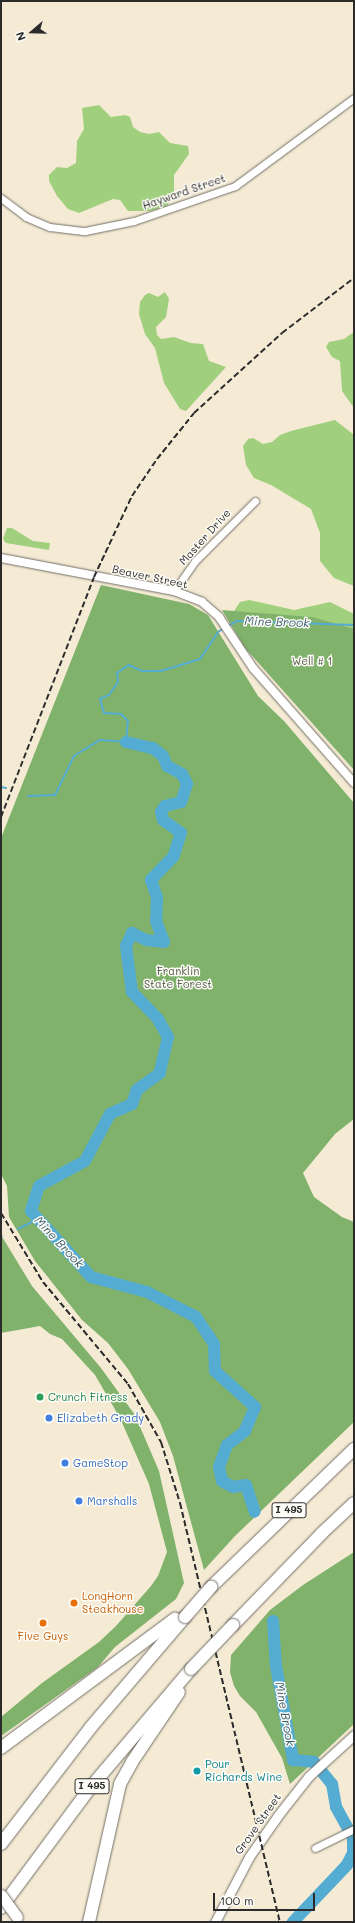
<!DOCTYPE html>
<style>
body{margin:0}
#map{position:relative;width:355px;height:1923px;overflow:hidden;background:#f5ebd5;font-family:Mali,sans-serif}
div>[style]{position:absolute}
.green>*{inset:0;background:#a0cf7d}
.forest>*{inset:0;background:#80b26c}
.stream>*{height:2px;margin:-1px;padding:0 1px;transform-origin:1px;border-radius:1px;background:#55acd2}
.river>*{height:12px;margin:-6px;padding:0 6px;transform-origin:6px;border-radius:6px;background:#55acd2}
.roads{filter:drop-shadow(0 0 1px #726e66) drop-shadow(0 0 1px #726e66)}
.minor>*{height:7px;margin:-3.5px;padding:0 3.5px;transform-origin:3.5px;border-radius:3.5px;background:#fff}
.tertiary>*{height:8px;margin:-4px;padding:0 4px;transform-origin:4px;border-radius:4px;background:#fff}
.secondary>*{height:9px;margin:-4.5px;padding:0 4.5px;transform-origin:4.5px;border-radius:4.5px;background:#fff}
.motorway>*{height:12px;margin:-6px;padding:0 6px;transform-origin:6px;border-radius:6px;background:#fff}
.rail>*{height:2px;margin-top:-1px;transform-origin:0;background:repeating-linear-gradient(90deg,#2b2b2b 0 6px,transparent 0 9px)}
.bridges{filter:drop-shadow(0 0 1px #726e66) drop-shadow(0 0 1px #726e66)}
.primary-bridge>*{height:11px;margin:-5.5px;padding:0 5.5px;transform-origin:5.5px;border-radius:5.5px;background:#fff}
.motorway-bridge>*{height:12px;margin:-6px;padding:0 6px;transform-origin:6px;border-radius:6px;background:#fff}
.dots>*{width:11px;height:11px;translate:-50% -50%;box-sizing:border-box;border:2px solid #fdfcf7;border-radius:50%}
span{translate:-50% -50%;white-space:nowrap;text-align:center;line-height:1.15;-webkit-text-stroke:3px #fdfcf7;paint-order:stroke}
.shield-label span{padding:1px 3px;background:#fdfcf7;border:1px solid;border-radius:3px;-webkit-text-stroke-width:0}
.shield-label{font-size:10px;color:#2b2b2b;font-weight:700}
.street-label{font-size:11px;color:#2b2b2b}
.park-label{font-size:11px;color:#4e5c44}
.leisure-label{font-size:11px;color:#27864d}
.left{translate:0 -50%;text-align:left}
.shop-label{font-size:11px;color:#366cbe}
.food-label{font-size:11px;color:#c56008}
.culture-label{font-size:11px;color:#0d838f}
.water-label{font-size:12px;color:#3c5f6e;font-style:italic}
.frame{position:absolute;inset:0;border:2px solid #2b2b2b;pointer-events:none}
.north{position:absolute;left:12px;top:12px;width:40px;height:40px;-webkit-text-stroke:3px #fdfcf7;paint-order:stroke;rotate:250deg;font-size:11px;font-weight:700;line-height:16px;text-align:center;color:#2b2b2b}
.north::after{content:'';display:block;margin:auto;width:14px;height:18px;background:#2b2b2b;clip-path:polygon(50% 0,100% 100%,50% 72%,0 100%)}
.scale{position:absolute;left:213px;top:1893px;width:102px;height:18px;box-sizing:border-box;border:2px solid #2b2b2b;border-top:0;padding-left:5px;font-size:12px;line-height:14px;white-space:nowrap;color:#2b2b2b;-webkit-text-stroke:3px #fdfcf7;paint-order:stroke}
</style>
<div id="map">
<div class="green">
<i style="clip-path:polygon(99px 105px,111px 117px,125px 115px,130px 117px,133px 127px,140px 132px,149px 134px,159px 132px,170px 143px,188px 146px,189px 154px,174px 175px,174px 193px,167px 206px,150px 211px,128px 211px,120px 200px,113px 199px,79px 213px,68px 209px,57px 196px,49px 181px,49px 175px,57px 167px,67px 168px,76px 163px,77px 141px,84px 129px,82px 108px)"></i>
<i style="clip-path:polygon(165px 292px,169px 299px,166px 317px,156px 327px,157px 335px,161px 339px,174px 337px,191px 343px,203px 344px,209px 361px,226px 367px,186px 411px,180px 409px,164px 383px,155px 348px,145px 334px,139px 314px,140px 302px,145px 295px,149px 293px,158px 297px)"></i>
<i style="clip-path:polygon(354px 332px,354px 408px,342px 391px,340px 361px,332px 357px,326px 347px,329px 342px,344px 339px)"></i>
<i style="clip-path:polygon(335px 420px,354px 435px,354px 586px,334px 578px,320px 561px,320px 533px,311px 509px,271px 485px,254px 478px,246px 465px,243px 446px,248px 439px,253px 438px,263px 444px,272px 442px,280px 435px,291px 431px)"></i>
<i style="clip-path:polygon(7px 528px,12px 528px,33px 541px,50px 543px,49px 550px,6px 543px,3px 539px)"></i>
<i style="clip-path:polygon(249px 600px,294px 610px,330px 602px,354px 614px,354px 654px,232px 614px,240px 602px)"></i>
</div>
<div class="forest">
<i style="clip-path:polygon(101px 585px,189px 604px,208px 615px,258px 696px,284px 721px,354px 803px,354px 1119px,335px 1134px,303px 1173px,314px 1197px,342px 1217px,354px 1222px,354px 1422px,235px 1536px,204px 1570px,173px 1456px,160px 1422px,128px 1369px,108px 1343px,82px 1320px,35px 1261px,9px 1217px,7px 1186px,1px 1174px,1px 838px)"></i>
<i style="clip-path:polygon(222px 610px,312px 617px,354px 629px,354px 770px,245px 648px)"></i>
<i style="clip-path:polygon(1px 1235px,32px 1286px,101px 1368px,135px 1415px,159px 1471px,184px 1583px,176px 1599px,115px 1647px,98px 1667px,1px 1736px,1px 1717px,42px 1683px,99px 1642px,116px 1626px,151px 1586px,158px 1576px,167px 1552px,149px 1484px,120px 1418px,95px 1375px,62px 1339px,50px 1334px,40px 1326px,1px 1333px)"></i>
<i style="clip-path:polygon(354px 1552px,354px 1724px,290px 1784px,282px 1758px,256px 1712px,240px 1696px,234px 1686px,230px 1672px,231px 1655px,270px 1610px,303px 1585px)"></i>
</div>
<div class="stream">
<i style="left:228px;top:626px;width:10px;rotate:-29deg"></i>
<i style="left:237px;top:621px;width:117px;rotate:2deg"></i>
<i style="left:1px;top:787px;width:5px;rotate:11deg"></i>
<i style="left:28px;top:796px;width:27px;rotate:-2deg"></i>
<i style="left:55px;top:795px;width:43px;rotate:-64deg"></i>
<i style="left:74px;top:756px;width:31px;rotate:-32deg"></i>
<i style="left:100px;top:740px;width:26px;rotate:4deg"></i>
<i style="left:126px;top:742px;width:21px;rotate:-85deg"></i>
<i style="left:128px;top:721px;width:10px;rotate:-135deg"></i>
<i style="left:121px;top:714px;width:17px;rotate:-177deg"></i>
<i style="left:104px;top:713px;width:15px;rotate:-106deg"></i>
<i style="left:100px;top:699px;width:10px;rotate:-24deg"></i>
<i style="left:109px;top:695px;width:16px;rotate:-55deg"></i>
<i style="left:118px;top:682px;width:9px;rotate:-96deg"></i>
<i style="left:117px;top:673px;width:14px;rotate:-34deg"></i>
<i style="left:129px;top:665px;width:14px;rotate:25deg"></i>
<i style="left:142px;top:671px;width:19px"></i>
<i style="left:161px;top:671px;width:41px;rotate:-17.1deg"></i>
<i style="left:200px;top:659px;width:32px;rotate:-56deg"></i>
<i style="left:218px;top:632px;width:7px;rotate:-34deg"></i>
<i style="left:18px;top:1229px;width:22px;rotate:-27deg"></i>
<i style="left:1px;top:1237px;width:1px;rotate:-45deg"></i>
</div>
<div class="river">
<i style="left:126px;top:742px;width:28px;rotate:13deg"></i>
<i style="left:153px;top:748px;width:13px;rotate:39deg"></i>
<i style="left:163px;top:756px;width:11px;rotate:68deg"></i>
<i style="left:167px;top:766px;width:17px;rotate:28deg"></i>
<i style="left:182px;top:774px;width:11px;rotate:63deg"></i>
<i style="left:187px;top:784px;width:19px;rotate:108deg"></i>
<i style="left:181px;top:802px;width:16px;rotate:166deg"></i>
<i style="left:165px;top:806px;width:7px;rotate:124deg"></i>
<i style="left:161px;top:812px;width:8px;rotate:76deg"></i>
<i style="left:163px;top:820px;width:22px;rotate:36deg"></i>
<i style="left:181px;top:833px;width:25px;rotate:108deg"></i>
<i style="left:173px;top:857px;width:32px;rotate:134deg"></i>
<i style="left:151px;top:880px;width:18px;rotate:71deg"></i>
<i style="left:157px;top:897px;width:24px;rotate:92deg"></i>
<i style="left:156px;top:921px;width:22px;rotate:69deg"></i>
<i style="left:164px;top:942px;width:18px;rotate:-174deg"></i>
<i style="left:146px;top:940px;width:16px;rotate:-153deg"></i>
<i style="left:132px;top:933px;width:14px;rotate:115deg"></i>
<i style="left:126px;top:946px;width:46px;rotate:82.6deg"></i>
<i style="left:132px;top:992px;width:37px;rotate:46deg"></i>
<i style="left:158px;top:1019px;width:21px;rotate:61deg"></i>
<i style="left:168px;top:1037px;width:37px;rotate:103deg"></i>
<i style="left:160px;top:1073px;width:29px;rotate:144deg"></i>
<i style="left:137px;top:1090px;width:15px;rotate:110deg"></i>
<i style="left:132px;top:1104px;width:24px;rotate:156deg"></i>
<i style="left:110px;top:1114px;width:53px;rotate:118deg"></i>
<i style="left:85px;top:1161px;width:52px;rotate:151.5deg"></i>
<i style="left:39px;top:1186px;width:26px;rotate:108deg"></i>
<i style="left:31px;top:1211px;width:89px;rotate:47.7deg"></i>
<i style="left:91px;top:1277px;width:58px;rotate:15deg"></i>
<i style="left:147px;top:1292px;width:55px;rotate:27deg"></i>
<i style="left:196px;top:1317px;width:32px;rotate:56deg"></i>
<i style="left:214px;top:1344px;width:27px;rotate:88deg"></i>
<i style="left:215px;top:1371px;width:54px;rotate:42deg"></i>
<i style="left:255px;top:1407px;width:26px;rotate:113deg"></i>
<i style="left:245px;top:1431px;width:23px;rotate:142deg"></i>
<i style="left:227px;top:1445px;width:23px;rotate:110deg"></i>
<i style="left:219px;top:1467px;width:14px;rotate:78deg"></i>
<i style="left:222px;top:1481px;width:13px;rotate:29deg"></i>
<i style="left:233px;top:1487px;width:13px;rotate:-9deg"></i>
<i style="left:246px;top:1485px;width:28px;rotate:72deg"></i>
<i style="left:273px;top:1621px;width:45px;rotate:86.2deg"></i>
<i style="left:276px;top:1666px;width:96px;rotate:79.7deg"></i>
<i style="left:293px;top:1760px;width:21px;rotate:5deg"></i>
<i style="left:314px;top:1762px;width:28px;rotate:51deg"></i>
<i style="left:332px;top:1784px;width:23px;rotate:80deg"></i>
<i style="left:336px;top:1807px;width:35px;rotate:61deg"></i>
<i style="left:353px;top:1838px;width:15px;rotate:90deg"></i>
<i style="left:353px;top:1853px;width:13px;rotate:117deg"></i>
<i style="left:347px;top:1865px;width:79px;rotate:133.5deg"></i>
</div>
<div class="roads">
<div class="minor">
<i style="left:1px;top:198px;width:31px;rotate:37deg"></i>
<i style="left:26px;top:217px;width:26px;rotate:23deg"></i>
<i style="left:50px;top:227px;width:35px;rotate:7deg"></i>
<i style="left:85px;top:231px;width:50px;rotate:-11.5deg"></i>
<i style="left:134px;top:221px;width:107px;rotate:-19.1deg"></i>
<i style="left:235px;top:186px;width:148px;rotate:-36.5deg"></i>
<i style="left:174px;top:591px;width:37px;rotate:-55deg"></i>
<i style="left:195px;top:561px;width:85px;rotate:-45deg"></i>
<i style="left:315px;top:1848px;width:43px;rotate:-26deg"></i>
</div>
<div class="tertiary">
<i style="left:1px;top:558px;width:176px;rotate:10.8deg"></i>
<i style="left:174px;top:591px;width:30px;rotate:21deg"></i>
<i style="left:202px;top:602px;width:23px;rotate:41deg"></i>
<i style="left:219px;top:617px;width:61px;rotate:56.3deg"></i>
<i style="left:253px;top:668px;width:153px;rotate:48.7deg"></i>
</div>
<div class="secondary">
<i style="left:215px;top:1922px;width:73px;rotate:-62.4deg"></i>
<i style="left:249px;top:1857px;width:52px;rotate:-55.1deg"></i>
<i style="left:279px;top:1814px;width:48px;rotate:-51.7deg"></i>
<i style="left:309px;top:1776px;width:61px;rotate:-42.3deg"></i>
</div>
<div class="motorway">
<i style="left:211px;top:1587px;width:199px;rotate:-44deg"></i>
<i style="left:233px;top:1625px;width:128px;rotate:-45.9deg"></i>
<i style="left:322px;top:1533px;width:44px;rotate:-43.2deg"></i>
<i style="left:1px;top:1748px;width:217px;rotate:-36.6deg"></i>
<i style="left:1px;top:1844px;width:148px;rotate:-52.4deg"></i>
<i style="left:91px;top:1727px;width:145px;rotate:-49.5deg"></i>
<i style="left:1px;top:1908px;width:149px;rotate:-53.4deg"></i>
<i style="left:90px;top:1788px;width:156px;rotate:-49.7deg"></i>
<i style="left:89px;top:1922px;width:141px;rotate:-77.3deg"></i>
<i style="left:120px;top:1784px;width:25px;rotate:-61deg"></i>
<i style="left:132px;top:1762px;width:84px;rotate:-56.1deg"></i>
</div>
</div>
<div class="rail">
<i style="left:1px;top:817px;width:257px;rotate:-68.8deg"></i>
<i style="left:94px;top:577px;width:89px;rotate:-64.9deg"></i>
<i style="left:132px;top:496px;width:45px;rotate:-56deg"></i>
<i style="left:157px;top:459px;width:59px;rotate:-51.2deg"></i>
<i style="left:194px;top:413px;width:119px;rotate:-42.3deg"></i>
<i style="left:282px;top:333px;width:91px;rotate:-37.4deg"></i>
<i style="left:1px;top:1213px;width:81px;rotate:58.7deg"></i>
<i style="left:43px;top:1282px;width:133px;rotate:50.2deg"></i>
<i style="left:128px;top:1384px;width:67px;rotate:60.4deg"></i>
<i style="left:161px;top:1442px;width:64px;rotate:72.7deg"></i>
<i style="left:180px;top:1503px;width:431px;rotate:76.6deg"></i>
</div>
<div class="bridges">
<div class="primary-bridge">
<i style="left:1px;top:1895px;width:27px;rotate:54deg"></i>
</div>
<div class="motorway-bridge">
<i style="left:185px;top:1617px;width:40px;rotate:-49deg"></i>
<i style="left:191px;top:1669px;width:61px;rotate:-46.3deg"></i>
</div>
</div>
<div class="dots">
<i style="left:40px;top:1397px;background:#2e9e5b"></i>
<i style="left:49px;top:1418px;background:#3f7fe0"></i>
<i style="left:65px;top:1463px;background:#3f7fe0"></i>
<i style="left:79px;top:1501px;background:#3f7fe0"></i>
<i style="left:74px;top:1603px;background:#e8710a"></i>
<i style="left:43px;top:1623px;background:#e8710a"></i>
<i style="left:197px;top:1771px;background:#0f9aa8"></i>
</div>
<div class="shield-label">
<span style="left:289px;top:1510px">I 495</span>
<span style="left:92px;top:1786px">I 495</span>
</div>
<div class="street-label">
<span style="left:184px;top:192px;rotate:-19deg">Hayward Street</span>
<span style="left:205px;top:537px;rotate:-48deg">Master Drive</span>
<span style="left:150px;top:577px;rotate:12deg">Beaver Street</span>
<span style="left:258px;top:1824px;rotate:-55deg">Grove Street</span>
</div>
<div class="park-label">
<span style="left:312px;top:661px">Well # 1</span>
<span style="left:178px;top:978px">Franklin<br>State Forest</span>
</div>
<div class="leisure-label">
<span class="left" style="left:48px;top:1397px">Crunch Fitness</span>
</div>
<div class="shop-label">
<span class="left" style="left:57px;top:1418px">Elizabeth Grady</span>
<span class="left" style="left:73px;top:1463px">GameStop</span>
<span class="left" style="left:87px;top:1501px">Marshalls</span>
</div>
<div class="food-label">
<span class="left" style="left:82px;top:1603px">LongHorn<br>Steakhouse</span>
<span style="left:43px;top:1636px">Five Guys</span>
</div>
<div class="culture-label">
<span class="left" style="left:205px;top:1771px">Pour<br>Richards Wine</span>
</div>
<div class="water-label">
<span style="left:277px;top:622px;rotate:2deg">Mine Brook</span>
<span style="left:59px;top:1242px;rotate:47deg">Mine Brook</span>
<span style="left:285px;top:1714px;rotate:80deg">Mine Brook</span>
</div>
<div class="frame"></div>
<div class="north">N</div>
<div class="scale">100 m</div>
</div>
